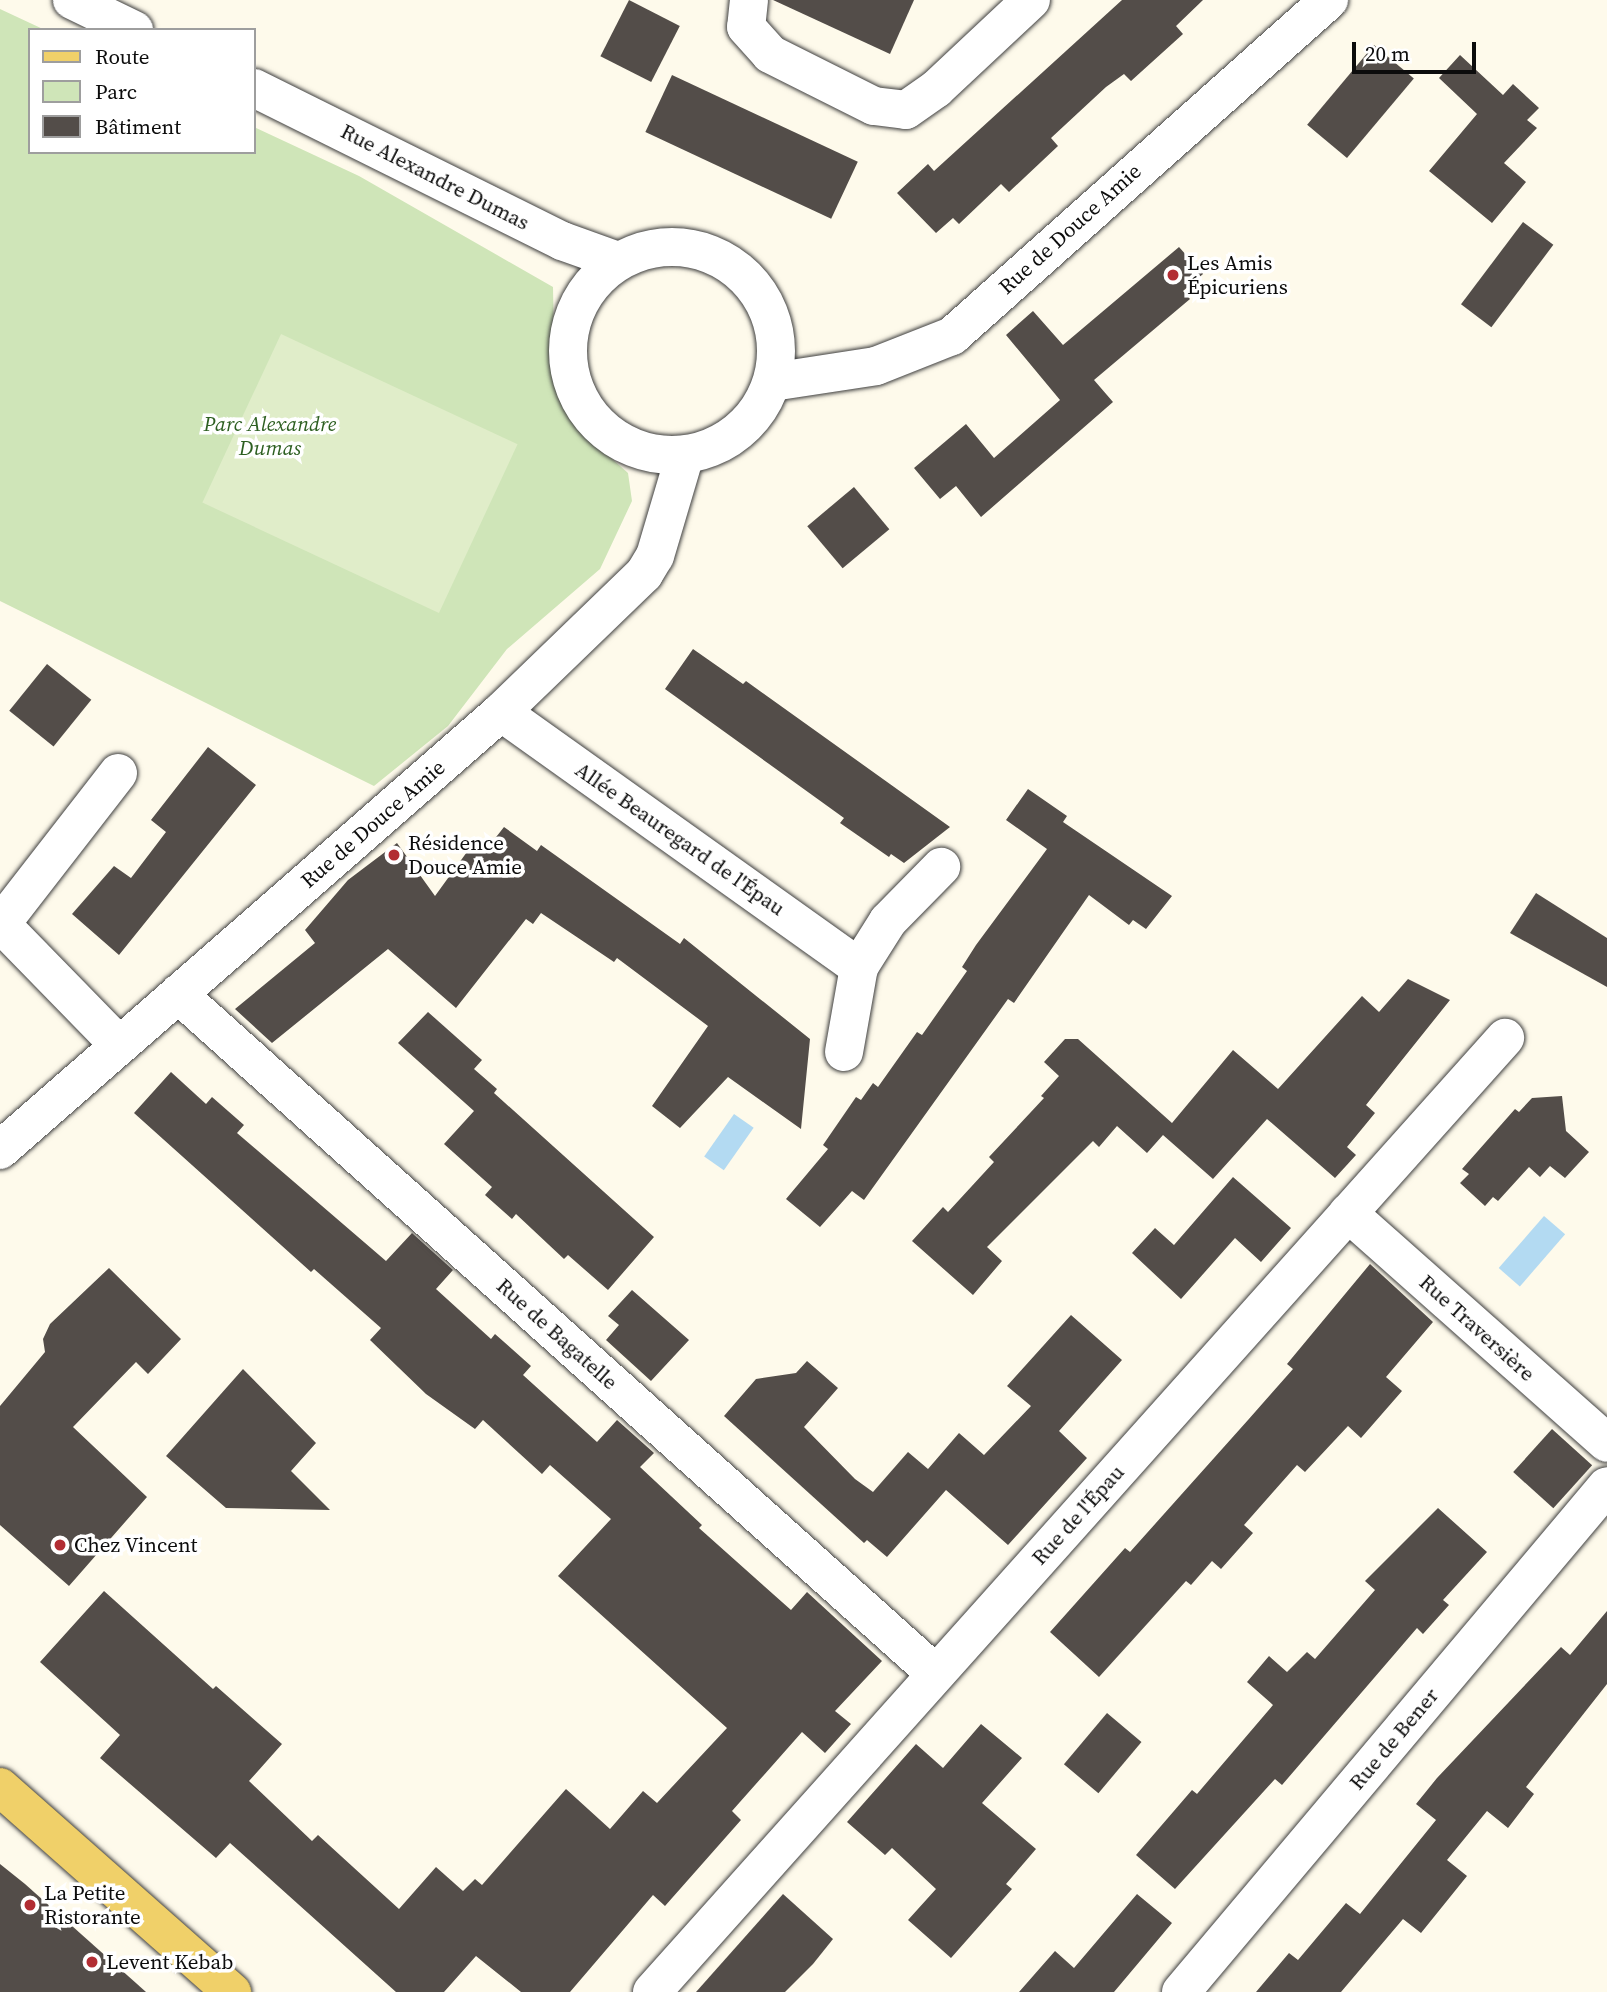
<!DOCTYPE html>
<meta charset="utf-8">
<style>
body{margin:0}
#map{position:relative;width:1607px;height:1992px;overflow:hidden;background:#fefaeb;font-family:"Source Serif 4",serif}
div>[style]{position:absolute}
.green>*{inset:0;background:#cfe5b8}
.pitch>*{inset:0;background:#e0edc9;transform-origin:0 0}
.water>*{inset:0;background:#b3daf2;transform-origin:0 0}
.building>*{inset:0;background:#534d49;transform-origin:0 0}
.roads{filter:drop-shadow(0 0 2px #3f3f3f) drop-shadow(0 0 2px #3f3f3f)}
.minor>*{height:38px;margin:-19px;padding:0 19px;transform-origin:19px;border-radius:19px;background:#fff}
.minor>.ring{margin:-19px;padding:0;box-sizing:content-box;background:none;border:38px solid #fff;border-radius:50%}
.primary>*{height:38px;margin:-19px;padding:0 19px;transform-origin:19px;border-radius:19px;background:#f0d069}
.dots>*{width:19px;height:19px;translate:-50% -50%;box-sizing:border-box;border:4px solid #fff;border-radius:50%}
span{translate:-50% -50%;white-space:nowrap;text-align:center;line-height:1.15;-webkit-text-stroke:7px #fff;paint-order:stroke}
.street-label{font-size:21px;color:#0c0c0c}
.poi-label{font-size:21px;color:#0c0c0c}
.left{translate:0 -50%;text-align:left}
.park-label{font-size:21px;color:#2d5f21;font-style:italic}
.legend{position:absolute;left:28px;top:28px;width:228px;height:126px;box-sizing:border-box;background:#fff;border:2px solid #9e9e9e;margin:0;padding:9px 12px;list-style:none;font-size:21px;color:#0c0c0c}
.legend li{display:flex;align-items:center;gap:14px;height:35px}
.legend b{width:35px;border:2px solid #9e9e9e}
.scale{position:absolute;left:1352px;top:42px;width:124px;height:32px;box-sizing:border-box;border:4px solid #0c0c0c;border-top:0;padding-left:9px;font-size:21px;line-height:24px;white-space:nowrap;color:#0c0c0c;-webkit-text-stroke:5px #fff;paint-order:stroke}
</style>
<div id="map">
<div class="green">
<i style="clip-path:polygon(0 9px,45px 30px,30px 30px,30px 152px,254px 152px,254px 127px,359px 176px,553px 287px,554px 340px,565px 405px,595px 444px,628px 473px,632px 501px,600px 569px,507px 649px,448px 726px,374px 786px,0 601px)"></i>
</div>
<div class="pitch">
<i style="left:281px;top:334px;width:261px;height:186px;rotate:25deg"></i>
</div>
<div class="water">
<i style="left:734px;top:1114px;width:24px;height:52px;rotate:35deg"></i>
<i style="left:1544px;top:1216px;width:28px;height:69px;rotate:41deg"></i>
</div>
<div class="building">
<i style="left:629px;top:0;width:57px;height:63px;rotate:27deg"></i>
<i style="clip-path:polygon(773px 0,914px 0,890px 54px)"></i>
<i style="clip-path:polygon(1122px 0,1203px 0,1176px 26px,1183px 34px,1131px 81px,1124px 74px,1106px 87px,1051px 138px,1058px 146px,1009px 192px,1001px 184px,959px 224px,953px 218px,936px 233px,897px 193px,928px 164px,934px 171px)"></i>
<i style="left:1374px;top:45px;width:52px;height:104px;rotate:40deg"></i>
<i style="clip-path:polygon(1460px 55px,1503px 95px,1513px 84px,1539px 108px,1527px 120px,1537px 128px,1504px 163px,1526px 182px,1492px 223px,1429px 171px,1477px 114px,1439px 78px)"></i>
<i style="left:672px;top:75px;width:205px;height:63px;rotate:25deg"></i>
<i style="left:1523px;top:222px;width:38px;height:103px;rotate:37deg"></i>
<i style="clip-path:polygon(1179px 247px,1203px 274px,1183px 291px,1190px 299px,1094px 380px,1113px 402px,981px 517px,956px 486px,940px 499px,914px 468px,966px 424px,994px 458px,1060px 400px,1006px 335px,1033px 311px,1063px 345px)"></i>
<i style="left:854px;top:487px;width:55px;height:61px;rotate:50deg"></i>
<i style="clip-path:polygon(693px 649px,743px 684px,746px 681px,950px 827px,904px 863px,891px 854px,889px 857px,840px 823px,844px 818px,665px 689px)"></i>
<i style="left:47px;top:664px;width:57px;height:60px;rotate:39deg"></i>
<i style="clip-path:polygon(208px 747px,256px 785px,119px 955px,72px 914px,114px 866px,131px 878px,166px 832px,151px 820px)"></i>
<i style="clip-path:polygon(1028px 789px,1067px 816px,1063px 822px,1172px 896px,1146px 929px,1133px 920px,1129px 925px,1089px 895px,1014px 1003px,1008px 999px,864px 1200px,852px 1191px,820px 1227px,786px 1199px,828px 1149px,823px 1145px,856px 1097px,861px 1100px,873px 1083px,878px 1087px,917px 1032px,922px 1035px,967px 971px,962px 967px,976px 945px,1047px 849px,1006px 820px)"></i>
<i style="clip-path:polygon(504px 827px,537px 851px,541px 845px,680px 944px,684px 938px,810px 1039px,801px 1129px,728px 1077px,680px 1128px,652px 1106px,708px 1026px,617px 958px,614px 962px,541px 913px,533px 924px,526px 919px,456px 1008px,388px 949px,272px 1043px,235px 1009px,315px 943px,305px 930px,348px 880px,397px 843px,435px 896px,472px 845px,493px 841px)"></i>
<i style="clip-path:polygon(1536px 893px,1607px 938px,1607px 987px,1510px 933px)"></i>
<i style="clip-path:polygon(1408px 979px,1450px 1000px,1366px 1105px,1375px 1113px,1347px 1147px,1356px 1155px,1335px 1178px,1267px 1119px,1213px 1179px,1163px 1135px,1147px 1153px,1117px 1126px,1099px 1147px,1093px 1141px,987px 1247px,1002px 1261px,973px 1295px,912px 1241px,943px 1207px,948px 1212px,994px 1162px,989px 1157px,1044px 1098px,1041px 1096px,1059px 1076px,1044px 1062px,1065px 1039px,1078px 1039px,1172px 1123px,1233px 1050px,1278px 1089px,1362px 996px,1379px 1012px)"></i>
<i style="clip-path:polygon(428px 1012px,482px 1060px,474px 1069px,497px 1089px,494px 1093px,654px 1237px,608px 1290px,568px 1255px,564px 1259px,516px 1214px,512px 1219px,485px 1195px,492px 1187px,444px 1144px,474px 1111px,398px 1043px)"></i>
<i style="clip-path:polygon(171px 1072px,206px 1104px,212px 1097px,244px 1125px,237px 1133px,386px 1261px,412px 1233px,453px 1270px,436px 1289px,491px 1339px,495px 1334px,531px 1366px,523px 1375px,597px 1442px,617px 1420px,654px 1453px,640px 1467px,702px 1525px,699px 1528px,791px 1610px,807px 1592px,882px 1661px,835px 1711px,851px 1724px,825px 1753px,802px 1732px,732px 1811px,741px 1820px,665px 1906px,653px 1895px,570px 1992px,521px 1992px,476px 1956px,444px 1992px,396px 1992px,230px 1843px,216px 1858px,100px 1758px,120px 1735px,40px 1662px,104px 1591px,213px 1689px,216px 1686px,282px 1744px,249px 1781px,312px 1841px,318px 1835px,399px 1909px,436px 1867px,463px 1891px,475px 1879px,482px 1885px,566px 1789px,610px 1829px,643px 1791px,657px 1803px,727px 1728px,558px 1576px,611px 1519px,550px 1465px,542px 1474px,483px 1420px,475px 1429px,426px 1394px,370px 1340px,381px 1328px,314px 1269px,311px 1272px,134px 1113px)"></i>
<i style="clip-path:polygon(1562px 1096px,1566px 1131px,1589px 1152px,1565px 1178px,1550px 1166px,1540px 1177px,1529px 1167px,1498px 1201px,1493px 1197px,1485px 1206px,1460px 1183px,1469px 1174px,1462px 1169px,1515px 1109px,1519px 1112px,1532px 1098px)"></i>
<i style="clip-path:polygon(1233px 1177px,1291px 1228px,1261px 1262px,1235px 1238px,1181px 1299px,1132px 1253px,1155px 1228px,1174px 1245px)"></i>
<i style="clip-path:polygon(1370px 1264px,1433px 1322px,1386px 1377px,1402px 1391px,1361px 1438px,1348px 1426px,1305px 1472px,1297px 1465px,1244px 1525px,1253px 1533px,1221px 1569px,1212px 1561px,1191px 1585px,1186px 1581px,1099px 1677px,1050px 1632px,1125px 1548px,1130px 1552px,1248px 1420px,1293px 1369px,1287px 1364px)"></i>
<i style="clip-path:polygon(109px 1268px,181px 1339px,148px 1374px,136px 1362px,73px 1427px,147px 1497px,69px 1586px,0 1525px,0 1406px,45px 1352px,43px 1339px,50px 1324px)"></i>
<i style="clip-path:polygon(632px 1290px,689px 1340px,651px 1381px,606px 1340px,619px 1325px,608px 1316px)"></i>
<i style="clip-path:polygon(1071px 1315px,1122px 1360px,1059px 1431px,1087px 1458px,1008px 1545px,946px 1490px,887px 1557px,867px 1540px,864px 1543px,724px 1416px,756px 1379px,796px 1373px,807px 1361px,838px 1388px,804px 1427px,855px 1479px,873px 1492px,908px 1452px,928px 1469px,959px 1433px,984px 1455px,1031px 1406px,1007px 1386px)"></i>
<i style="clip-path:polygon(243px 1369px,316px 1443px,291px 1471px,330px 1510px,226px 1508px,166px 1456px)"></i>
<i style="left:1552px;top:1429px;width:54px;height:58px;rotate:42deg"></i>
<i style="clip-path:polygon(1438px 1508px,1487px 1552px,1443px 1600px,1449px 1605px,1423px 1634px,1417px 1628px,1282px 1785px,1275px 1779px,1175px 1889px,1136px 1855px,1192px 1790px,1197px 1794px,1273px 1705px,1247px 1682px,1269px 1656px,1287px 1672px,1307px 1652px,1315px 1659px,1375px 1590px,1365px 1581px)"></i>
<i style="clip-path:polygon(1607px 1611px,1607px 1684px,1526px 1787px,1534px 1794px,1508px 1828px,1487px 1811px,1447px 1860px,1467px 1876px,1421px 1933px,1403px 1919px,1341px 1992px,1256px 1992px,1289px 1953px,1298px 1960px,1346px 1903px,1360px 1914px,1436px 1820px,1416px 1804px,1437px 1778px,1561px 1647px,1570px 1655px)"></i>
<i style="left:1107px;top:1713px;width:45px;height:67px;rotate:40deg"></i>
<i style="clip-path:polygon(981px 1724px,1022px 1758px,982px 1803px,1036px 1849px,1006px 1884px,1012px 1889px,951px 1958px,908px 1920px,936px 1889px,892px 1848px,885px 1855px,847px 1822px,916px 1744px,943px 1768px)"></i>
<i style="clip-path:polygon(0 1864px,25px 1884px,146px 1992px,0 1992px)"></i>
<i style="clip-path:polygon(783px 1894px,833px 1939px,813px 1964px,785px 1992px,696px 1992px)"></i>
<i style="clip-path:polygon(1137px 1894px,1172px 1923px,1114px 1992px,1019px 1992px,1055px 1951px,1074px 1968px)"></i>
</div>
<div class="roads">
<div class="minor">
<i style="left:72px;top:0;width:69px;rotate:25.8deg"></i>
<i style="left:749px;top:0;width:27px;rotate:96deg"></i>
<i style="left:746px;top:27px;width:36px;rotate:48deg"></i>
<i style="left:770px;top:54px;width:116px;rotate:26.6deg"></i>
<i style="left:874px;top:106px;width:32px;rotate:7deg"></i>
<i style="left:906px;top:110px;width:37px;rotate:-35deg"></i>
<i style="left:936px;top:89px;width:130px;rotate:-43.1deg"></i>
<i style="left:254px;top:88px;width:344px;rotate:26.4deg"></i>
<i style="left:562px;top:241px;width:59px;rotate:19.7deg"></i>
<i class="ring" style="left:568px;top:247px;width:170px;height:170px"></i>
<i style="left:772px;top:382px;width:105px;rotate:-8.7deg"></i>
<i style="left:876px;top:366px;width:82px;rotate:-21.5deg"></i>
<i style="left:952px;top:336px;width:505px;rotate:-41.71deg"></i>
<i style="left:501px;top:712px;width:440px;rotate:35.5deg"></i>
<i style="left:0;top:923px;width:169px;rotate:45.7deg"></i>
<i style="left:1px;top:924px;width:191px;rotate:-52.2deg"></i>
<i style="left:178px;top:994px;width:1018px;rotate:41.9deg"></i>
<i style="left:844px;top:1052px;width:86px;rotate:-80deg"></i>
<i style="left:859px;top:967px;width:54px;rotate:-57.8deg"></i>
<i style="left:888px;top:921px;width:76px;rotate:-45.5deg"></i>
<i style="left:0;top:1150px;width:665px;rotate:-41.16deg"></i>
<i style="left:501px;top:712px;width:199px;rotate:-44deg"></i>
<i style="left:644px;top:574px;width:21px;rotate:-59deg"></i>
<i style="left:655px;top:556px;width:105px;rotate:-73.5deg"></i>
<i style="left:1348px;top:1213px;width:346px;rotate:41.6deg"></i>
<i style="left:652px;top:1992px;width:1280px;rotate:-48.2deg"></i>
<i style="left:1181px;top:1992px;width:661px;rotate:-49.91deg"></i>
</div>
<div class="primary">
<i style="left:0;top:1787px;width:310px;rotate:41.5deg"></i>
</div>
</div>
<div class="dots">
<i style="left:1173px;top:275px;background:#b22d33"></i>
<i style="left:394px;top:855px;background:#b22d33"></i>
<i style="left:60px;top:1545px;background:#b22d33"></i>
<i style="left:30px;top:1905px;background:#b22d33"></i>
<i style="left:92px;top:1962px;background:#b22d33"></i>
</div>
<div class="street-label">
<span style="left:435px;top:177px;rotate:27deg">Rue Alexandre Dumas</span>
<span style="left:1070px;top:229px;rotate:-42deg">Rue de Douce Amie</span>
<span style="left:373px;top:824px;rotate:-41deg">Rue de Douce Amie</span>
<span style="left:680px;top:839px;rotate:35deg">Allée Beauregard de l'Épau</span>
<span style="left:1477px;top:1328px;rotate:42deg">Rue Traversière</span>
<span style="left:557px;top:1334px;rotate:42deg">Rue de Bagatelle</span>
<span style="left:1078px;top:1515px;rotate:-48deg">Rue de l'Épau</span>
<span style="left:1394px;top:1739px;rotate:-50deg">Rue de Bener</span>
</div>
<div class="poi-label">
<span class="left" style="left:1187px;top:275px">Les Amis<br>Épicuriens</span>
<span class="left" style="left:408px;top:855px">Résidence<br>Douce Amie</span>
<span class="left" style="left:74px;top:1545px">Chez Vincent</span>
<span class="left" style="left:44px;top:1905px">La Petite<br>Ristorante</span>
<span class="left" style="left:106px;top:1962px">Levent Kebab</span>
</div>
<div class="park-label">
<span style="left:270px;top:436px">Parc Alexandre<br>Dumas</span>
</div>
<ul class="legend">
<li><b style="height:9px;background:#f0d069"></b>Route</li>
<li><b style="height:19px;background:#cfe5b8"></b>Parc</li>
<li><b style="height:19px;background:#534d49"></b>Bâtiment</li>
</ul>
<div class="scale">20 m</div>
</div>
